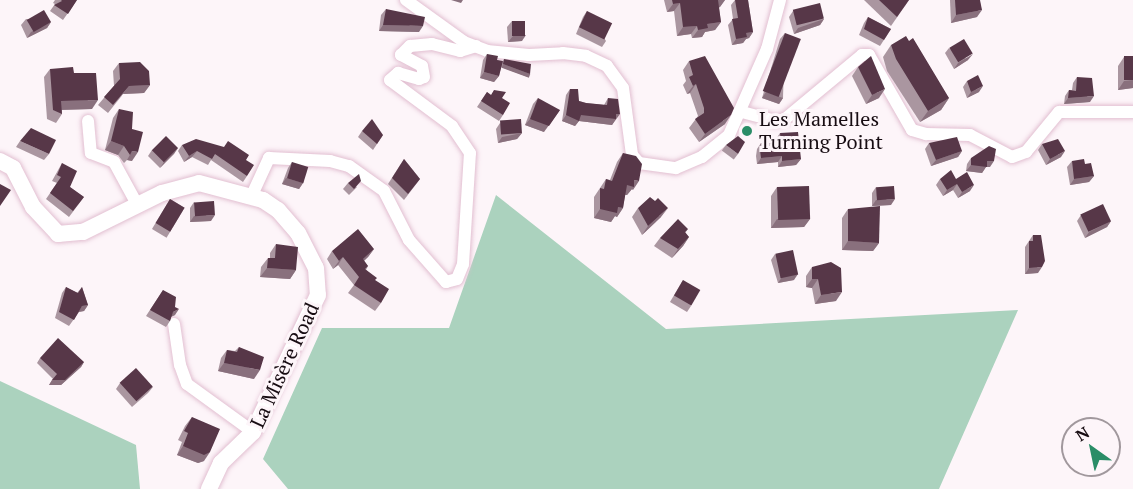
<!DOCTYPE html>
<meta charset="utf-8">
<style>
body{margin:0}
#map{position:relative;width:1133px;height:489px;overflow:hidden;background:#fdf5f9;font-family:"PT Serif",serif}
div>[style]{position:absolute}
.green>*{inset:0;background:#abd2be}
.roads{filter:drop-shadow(0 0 2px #e2bfd1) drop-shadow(0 0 2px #e2bfd1)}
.street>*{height:12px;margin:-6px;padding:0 6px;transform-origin:6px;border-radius:6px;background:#fff}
.secondary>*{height:16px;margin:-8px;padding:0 8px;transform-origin:8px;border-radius:8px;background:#fff}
.wall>*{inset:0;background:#aa96a0;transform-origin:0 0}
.shaded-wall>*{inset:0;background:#89707d;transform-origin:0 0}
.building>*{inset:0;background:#573748;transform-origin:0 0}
.dots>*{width:16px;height:16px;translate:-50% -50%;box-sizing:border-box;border:3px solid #fdf5f9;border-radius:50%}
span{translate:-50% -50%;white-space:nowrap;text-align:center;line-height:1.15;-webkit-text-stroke:6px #fdf5f9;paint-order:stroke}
.poi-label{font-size:20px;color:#170c12}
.left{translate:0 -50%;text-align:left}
.street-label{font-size:20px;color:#170c12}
.north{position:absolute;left:1061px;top:417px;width:60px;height:60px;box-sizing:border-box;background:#fdf5f9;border:2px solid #a1989d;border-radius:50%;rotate:327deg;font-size:16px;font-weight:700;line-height:24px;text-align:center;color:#170c12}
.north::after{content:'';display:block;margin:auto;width:21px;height:27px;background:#2a8d67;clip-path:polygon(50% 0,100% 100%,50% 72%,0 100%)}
</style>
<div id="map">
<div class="green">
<i style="clip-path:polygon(496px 195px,666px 329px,1018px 310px,939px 489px,288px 489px,263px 459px,322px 328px,449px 328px)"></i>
<i style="clip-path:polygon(0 381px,136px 445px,140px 489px,0 489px)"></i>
</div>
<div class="roads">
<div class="street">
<i style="left:406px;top:0;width:72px;rotate:35.9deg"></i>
<i style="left:464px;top:42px;width:25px;rotate:21deg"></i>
<i style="left:487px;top:51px;width:42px;rotate:5.4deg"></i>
<i style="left:529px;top:55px;width:34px;rotate:-3deg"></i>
<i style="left:563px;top:53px;width:23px;rotate:7deg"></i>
<i style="left:586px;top:56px;width:23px;rotate:25deg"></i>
<i style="left:607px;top:66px;width:27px;rotate:54deg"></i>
<i style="left:623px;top:88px;width:68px;rotate:82.3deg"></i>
<i style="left:632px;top:155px;width:11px;rotate:49deg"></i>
<i style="left:639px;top:163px;width:37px;rotate:8deg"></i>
<i style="left:676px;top:168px;width:28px;rotate:-23deg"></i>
<i style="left:702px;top:157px;width:35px;rotate:-39deg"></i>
<i style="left:729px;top:135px;width:94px;rotate:-66.2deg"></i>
<i style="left:767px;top:49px;width:51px;rotate:-75.1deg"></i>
<i style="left:742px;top:112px;width:35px;rotate:15deg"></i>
<i style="left:776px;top:121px;width:9px;rotate:-13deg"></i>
<i style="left:785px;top:119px;width:100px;rotate:-39.7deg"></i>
<i style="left:862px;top:55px;width:7px"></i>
<i style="left:869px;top:55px;width:86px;rotate:60.2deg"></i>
<i style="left:912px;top:130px;width:15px;rotate:16deg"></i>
<i style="left:926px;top:134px;width:44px;rotate:1.3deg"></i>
<i style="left:970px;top:135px;width:47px;rotate:27.6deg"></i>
<i style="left:1012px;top:157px;width:15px;rotate:-20deg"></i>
<i style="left:1026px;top:152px;width:52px;rotate:-50.5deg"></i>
<i style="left:1059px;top:112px;width:74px"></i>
<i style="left:88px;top:121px;width:32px;rotate:85deg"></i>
<i style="left:91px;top:153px;width:25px;rotate:21deg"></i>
<i style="left:114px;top:162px;width:50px;rotate:61.4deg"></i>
<i style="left:252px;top:195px;width:41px;rotate:-65.3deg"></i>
<i style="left:269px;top:158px;width:61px;rotate:2.8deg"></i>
<i style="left:330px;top:161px;width:20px;rotate:15deg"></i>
<i style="left:349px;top:166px;width:43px;rotate:35.5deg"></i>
<i style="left:384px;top:191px;width:55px;rotate:63deg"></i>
<i style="left:409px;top:240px;width:56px;rotate:48.6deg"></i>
<i style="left:446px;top:282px;width:11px;rotate:-15deg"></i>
<i style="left:457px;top:279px;width:16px;rotate:-68deg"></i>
<i style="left:463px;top:264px;width:111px;rotate:-86.4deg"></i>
<i style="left:470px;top:153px;width:32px;rotate:-124deg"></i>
<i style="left:452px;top:126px;width:77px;rotate:-143.4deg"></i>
<i style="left:390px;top:80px;width:11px;rotate:-41deg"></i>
<i style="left:398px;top:73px;width:22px;rotate:16deg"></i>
<i style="left:419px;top:79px;width:5px;rotate:-22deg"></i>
<i style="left:424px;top:77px;width:11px;rotate:-100deg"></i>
<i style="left:422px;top:66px;width:24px;rotate:-152deg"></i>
<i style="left:401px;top:55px;width:13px;rotate:-45deg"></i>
<i style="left:410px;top:46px;width:22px;rotate:-5deg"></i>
<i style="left:432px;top:44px;width:29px;rotate:14deg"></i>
<i style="left:460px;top:51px;width:17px;rotate:-17deg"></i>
<i style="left:174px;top:324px;width:41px;rotate:81.7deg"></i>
<i style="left:180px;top:365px;width:20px;rotate:70deg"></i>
<i style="left:187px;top:384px;width:82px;rotate:36deg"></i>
</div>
<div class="secondary">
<i style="left:0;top:161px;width:15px;rotate:28deg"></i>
<i style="left:13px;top:168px;width:44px;rotate:62.9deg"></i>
<i style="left:33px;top:207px;width:37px;rotate:47deg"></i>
<i style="left:58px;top:234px;width:25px;rotate:-5deg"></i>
<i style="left:83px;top:232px;width:88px;rotate:-26.3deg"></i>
<i style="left:162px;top:193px;width:38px;rotate:-15deg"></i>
<i style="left:199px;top:183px;width:66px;rotate:14.9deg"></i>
<i style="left:263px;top:200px;width:18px;rotate:34deg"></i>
<i style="left:278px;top:210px;width:30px;rotate:49deg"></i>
<i style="left:298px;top:233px;width:39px;rotate:63deg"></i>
<i style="left:316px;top:268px;width:27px;rotate:86deg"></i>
<i style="left:318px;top:295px;width:152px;rotate:115.4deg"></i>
<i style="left:253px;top:432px;width:45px;rotate:135.9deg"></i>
<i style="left:221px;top:463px;width:29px;rotate:115deg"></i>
</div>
</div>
<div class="wall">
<i style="clip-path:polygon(55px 0,77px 0,63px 20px,50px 11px,55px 4px,53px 3px)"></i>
<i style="clip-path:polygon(664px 0,725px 0,719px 8px,721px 22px,715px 30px,705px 32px,702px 37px,692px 38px,691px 34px,677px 36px,674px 11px,667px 12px)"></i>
<i style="clip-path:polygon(735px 0,748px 0,753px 32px,749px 38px,746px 39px,743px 43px,732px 45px,728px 25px,733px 19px,731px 5px)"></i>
<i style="clip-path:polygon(864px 0,909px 0,891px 26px)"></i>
<i style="clip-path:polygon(950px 0,980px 0,977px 17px,951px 23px)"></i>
<i style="clip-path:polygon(386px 9px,419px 32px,379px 31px,381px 15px)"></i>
<i style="clip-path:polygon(587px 11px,606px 41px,602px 47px,576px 34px,583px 17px)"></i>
<i style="clip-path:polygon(793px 11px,824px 19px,820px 25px,794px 34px,789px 17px)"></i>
<i style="clip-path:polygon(868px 17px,891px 29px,880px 46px,859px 35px,864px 23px)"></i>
<i style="clip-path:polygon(26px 19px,51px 22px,47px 28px,27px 38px,21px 25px)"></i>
<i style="clip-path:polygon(512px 21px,522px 41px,508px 42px,507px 27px)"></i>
<i style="clip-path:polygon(785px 33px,783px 98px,779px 104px,762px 98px,780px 39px)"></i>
<i style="clip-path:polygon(891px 45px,949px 98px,941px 110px,920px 122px,887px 71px,883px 57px)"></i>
<i style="clip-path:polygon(949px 48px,968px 60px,954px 69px,945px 53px)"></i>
<i style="clip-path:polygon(487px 54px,497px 60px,503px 62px,504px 59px,530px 74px,528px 77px,501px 67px,499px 76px,494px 82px,480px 78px,483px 60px)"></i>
<i style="clip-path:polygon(1133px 56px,1133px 88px,1118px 90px,1118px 66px,1124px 57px)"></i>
<i style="clip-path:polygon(689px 61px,725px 124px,699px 142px,689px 128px,698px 116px,690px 93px,687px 94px,683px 85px,686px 81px,683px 70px)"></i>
<i style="clip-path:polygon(119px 63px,150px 85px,144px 93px,123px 94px,108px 113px,98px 105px,114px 86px,113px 71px)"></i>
<i style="clip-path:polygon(858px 67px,879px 98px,866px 104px,852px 76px)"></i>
<i style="clip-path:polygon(50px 69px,74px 73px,92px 109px,62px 110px,62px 114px,56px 123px,47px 119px,44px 77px)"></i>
<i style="clip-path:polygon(1077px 77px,1090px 102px,1064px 104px,1065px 96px,1069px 90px,1072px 90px,1073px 83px)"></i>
<i style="clip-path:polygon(967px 81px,979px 92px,967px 98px,963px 87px)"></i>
<i style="clip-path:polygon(570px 89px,579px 101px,586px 103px,604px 105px,608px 98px,616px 120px,615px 120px,612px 125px,579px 121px,575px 126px,562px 121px,566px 95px)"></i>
<i style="clip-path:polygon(487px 92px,491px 95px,502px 98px,503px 115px,499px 121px,477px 107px)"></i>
<i style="clip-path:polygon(538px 98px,544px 132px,525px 125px,533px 104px)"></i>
<i style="clip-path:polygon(119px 109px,132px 129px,132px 161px,127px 160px,124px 163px,118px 155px,105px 150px,113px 118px)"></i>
<i style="clip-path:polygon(500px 123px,522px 133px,517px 139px,498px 143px,496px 129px)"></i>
<i style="clip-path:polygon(362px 131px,383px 135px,373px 150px,358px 137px)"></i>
<i style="clip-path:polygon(780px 133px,801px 159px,796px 165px,778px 167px,778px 162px,757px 164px,756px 156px,757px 149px,761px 143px,776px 143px,776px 139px)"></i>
<i style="clip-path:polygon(20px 141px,49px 154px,44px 160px,16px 147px)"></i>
<i style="clip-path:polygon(929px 143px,962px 151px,958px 157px,931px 166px,925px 149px)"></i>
<i style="clip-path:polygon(1042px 144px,1061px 157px,1046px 165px,1038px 150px)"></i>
<i style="clip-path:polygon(182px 145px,246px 160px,247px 176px,243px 182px,211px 160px,208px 165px,192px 157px,184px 162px,178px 151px)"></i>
<i style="left:726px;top:145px;width:15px;height:7px;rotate:37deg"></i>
<i style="clip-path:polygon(178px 148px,160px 168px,148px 156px,152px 150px)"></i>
<i style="clip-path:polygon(623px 153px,633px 190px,632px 189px,627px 195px,625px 195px,623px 208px,617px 217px,615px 216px,611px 222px,594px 218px,594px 197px,606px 179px,610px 180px,617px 162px)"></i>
<i style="clip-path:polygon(971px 158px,990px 167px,986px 167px,982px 173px,966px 171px,967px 164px)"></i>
<i style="clip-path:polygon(404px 159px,420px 179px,404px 200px,388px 184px)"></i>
<i style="clip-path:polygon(1072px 161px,1085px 164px,1094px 176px,1089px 182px,1070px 185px,1067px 167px)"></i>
<i style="clip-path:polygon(292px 162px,303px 183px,299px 189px,282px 184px,288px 168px)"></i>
<i style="clip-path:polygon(62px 163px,70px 187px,84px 197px,69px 217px,46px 199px,57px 183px,52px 181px)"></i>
<i style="clip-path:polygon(940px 179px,956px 179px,970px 191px,958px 198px,953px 190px,943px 196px,936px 185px)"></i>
<i style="clip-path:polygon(348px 183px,357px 187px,349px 195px,343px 189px)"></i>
<i style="clip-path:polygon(777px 187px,810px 219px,804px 227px,771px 228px,771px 196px)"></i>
<i style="clip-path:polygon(876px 187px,891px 205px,872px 206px,872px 193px)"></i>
<i style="left:170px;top:199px;width:17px;height:35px;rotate:31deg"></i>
<i style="clip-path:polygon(194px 202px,211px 221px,190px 222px,190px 208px)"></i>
<i style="clip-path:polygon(638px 208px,661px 217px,642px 235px,632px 217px)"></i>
<i style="clip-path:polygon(848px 209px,879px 243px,873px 251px,842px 250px,842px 218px)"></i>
<i style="clip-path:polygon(1081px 215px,1111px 221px,1107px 227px,1085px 238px,1077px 221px)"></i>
<i style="clip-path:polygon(688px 229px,685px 233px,689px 237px,683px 246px,672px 258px,654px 246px,660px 238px)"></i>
<i style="clip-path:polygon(1033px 235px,1038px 273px,1025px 274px,1025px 247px)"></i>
<i style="clip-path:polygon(276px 244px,296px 270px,290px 279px,260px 277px,261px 267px,268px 258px,270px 258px,270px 253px)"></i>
<i style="clip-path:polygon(374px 249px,368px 257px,364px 261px,368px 266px,366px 270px,375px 280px,381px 303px,375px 311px,348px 293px,354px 285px,338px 265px,333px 269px,327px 259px,332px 251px)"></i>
<i style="clip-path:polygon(775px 254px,794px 280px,778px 283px,771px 260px)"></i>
<i style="clip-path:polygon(812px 267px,836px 301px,815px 304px,812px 288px,806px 287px,806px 276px)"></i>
<i style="clip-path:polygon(683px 280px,691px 306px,687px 312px,670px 302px)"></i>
<i style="clip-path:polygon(66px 287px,77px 293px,82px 287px,88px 305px,84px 311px,79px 312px,69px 326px,55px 318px,62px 293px)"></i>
<i style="clip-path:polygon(163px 290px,175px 315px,171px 317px,170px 321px,166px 327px,146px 316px)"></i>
<i style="clip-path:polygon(239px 347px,254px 379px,218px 371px,221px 358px,227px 350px,235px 351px)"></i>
<i style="clip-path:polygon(40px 358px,84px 362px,81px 367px,61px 385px,49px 385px,53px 379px,37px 363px)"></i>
<i style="clip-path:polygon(120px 383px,153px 387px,148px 393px,132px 407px,116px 389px)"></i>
<i style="clip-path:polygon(192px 417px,204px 461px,198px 463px,177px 455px,182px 442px,178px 440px,185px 426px)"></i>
</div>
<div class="shaded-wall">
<i style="clip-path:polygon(451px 0,463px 0,461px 3px)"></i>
<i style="clip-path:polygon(718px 0,725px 0,720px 7px,712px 9px)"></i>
<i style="clip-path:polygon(680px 3px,674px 11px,667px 12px,673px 4px)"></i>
<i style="clip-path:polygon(982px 10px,977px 17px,951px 23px,956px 15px)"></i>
<i style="clip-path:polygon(824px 19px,820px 25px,794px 34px,798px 28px)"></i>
<i style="clip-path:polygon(51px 22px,47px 28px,27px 38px,31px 32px)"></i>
<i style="clip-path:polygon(721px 22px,715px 30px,705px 32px,702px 37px,692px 38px,698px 30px,707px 24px)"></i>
<i style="clip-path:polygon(383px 25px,423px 26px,419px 32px,379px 31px)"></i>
<i style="clip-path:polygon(697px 26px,691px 34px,677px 36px,683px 27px)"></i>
<i style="clip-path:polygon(753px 32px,749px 38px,746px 39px,743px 43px,732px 45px,736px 39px,746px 33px)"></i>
<i style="clip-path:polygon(526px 35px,522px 41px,508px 42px,513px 36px)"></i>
<i style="clip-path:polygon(973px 54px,968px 60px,954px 69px,958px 63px)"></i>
<i style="left:503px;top:64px;width:29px;height:4px;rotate:20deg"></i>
<i style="clip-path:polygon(484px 72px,499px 76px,494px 82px,480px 78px)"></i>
<i style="clip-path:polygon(1133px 80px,1133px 88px,1118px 90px,1124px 81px)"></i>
<i style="clip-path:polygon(696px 84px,690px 93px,687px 94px,693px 86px)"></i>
<i style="clip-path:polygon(150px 85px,144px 93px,123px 94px,108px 113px,129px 86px)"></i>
<i style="clip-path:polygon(983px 86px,979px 92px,967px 98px,971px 92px)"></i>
<i style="clip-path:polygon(885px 89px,879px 98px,866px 104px,872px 95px)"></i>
<i style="clip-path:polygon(766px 92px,783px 98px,779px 104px,762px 98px)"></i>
<i style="clip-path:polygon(1094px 96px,1090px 102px,1064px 104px,1068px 98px)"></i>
<i style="clip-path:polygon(949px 98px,941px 110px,920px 122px,928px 111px)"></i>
<i style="clip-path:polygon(98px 100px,92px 109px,55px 110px,61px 101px)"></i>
<i style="clip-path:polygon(560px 110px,544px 132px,525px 125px,530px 119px)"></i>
<i style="clip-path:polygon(616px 114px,620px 114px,612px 125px,579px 121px,575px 126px,562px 121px,566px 115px)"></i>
<i style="clip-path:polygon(731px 115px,725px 124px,699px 142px,705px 134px)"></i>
<i style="clip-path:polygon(522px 133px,517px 139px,498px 143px,502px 137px)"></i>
<i style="clip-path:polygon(111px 141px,124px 146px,118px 155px,105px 150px)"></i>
<i style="clip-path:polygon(178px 148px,174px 154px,160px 168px,164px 162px)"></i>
<i style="clip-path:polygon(132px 151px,138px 152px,132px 161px,127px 160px)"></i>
<i style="clip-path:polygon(197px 151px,192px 157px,184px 162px,189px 156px)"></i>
<i style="clip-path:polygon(962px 151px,958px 157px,931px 166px,936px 160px)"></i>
<i style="clip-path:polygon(1065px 151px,1061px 157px,1046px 165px,1050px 159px)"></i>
<i style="clip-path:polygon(782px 156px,778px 162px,757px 164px,761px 158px)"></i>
<i style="clip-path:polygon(801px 159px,796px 165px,778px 167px,782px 161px)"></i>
<i style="clip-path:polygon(987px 161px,994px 161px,990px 167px,986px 167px,982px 173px,966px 171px,971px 165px)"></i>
<i style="clip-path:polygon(1094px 176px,1089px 182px,1070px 185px,1074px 179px)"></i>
<i style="clip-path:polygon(286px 178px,303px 183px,299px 189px,282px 184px)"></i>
<i style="clip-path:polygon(634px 180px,639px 181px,633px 190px,632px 189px,627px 195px,621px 194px,627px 185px)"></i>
<i style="clip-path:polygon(957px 184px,953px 190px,943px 196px,947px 190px)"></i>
<i style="clip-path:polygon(974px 185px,970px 191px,958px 198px,962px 192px)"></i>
<i style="clip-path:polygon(895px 199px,891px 205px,872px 206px,876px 200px)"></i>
<i style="clip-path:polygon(618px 207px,623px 208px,617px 217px,615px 216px,611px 222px,594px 218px,600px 209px)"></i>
<i style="clip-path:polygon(668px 208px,661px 217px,642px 235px,648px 226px)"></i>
<i style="clip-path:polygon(215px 215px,211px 221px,190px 222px,194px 216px)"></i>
<i style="clip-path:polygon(777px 219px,810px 219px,804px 227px,771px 228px)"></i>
<i style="clip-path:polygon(1111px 221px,1107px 227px,1085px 238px,1089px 232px)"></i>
<i style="clip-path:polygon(689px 237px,683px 246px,672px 258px,678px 249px)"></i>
<i style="clip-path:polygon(848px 241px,879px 243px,873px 251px,842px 250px)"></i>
<i style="clip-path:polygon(374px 249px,368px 257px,357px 267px,363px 259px)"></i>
<i style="clip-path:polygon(343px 257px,338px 265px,333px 269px,339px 261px)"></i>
<i style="clip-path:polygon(1042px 267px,1038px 273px,1025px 274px,1029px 268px)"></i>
<i style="clip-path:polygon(267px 268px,296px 270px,290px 279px,260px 277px)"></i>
<i style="clip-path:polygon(798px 274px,794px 280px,778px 283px,782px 277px)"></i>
<i style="clip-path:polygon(812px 279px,818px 279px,812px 288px,806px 287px)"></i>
<i style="clip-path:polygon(842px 292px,836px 301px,815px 304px,821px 295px)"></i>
<i style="clip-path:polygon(88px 305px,84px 311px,78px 312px,82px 306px)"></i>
<i style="clip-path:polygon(179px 309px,175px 315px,168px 318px,173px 312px)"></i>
<i style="clip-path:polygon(84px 362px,81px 367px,61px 385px,49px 385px,52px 380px)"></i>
<i style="clip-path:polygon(224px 363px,260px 370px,254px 379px,218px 371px)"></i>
<i style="clip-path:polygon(183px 446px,210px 452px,204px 461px,198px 463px,177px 455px)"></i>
</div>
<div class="building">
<i style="clip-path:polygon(61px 0,77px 0,68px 14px,54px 5px,62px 1px)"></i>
<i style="clip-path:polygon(672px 0,719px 0,718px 0,721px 22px,707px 24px,708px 28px,698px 30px,697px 26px,683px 27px,680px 3px,673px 4px)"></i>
<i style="clip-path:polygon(735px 0,748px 0,753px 32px,746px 33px,747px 37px,736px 39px,732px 19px,738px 18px)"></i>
<i style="clip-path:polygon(879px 0,909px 0,897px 17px)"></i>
<i style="clip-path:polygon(955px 0,980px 0,982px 10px,956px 15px)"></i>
<i style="left:820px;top:3px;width:16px;height:28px;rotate:76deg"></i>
<i style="clip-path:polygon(386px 9px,425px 17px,423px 26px,383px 25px)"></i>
<i style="left:44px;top:10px;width:14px;height:20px;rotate:60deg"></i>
<i style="left:587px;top:11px;width:28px;height:18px;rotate:26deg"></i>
<i style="clip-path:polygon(868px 17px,891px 29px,884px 40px,864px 29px)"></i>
<i style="left:512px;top:21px;width:13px;height:15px"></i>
<i style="left:785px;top:33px;width:17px;height:62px;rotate:21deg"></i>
<i style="clip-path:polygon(906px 36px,909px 41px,913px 38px,949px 98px,928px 111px,896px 59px,891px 45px)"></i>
<i style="left:964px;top:39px;width:17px;height:17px;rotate:59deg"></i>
<i style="clip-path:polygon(487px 54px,498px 56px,497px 60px,503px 61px,499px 76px,484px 72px)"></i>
<i style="clip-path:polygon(705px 56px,734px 108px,731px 115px,705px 134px,695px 119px,704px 113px,704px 108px,696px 84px,693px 86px,689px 77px,693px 75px,689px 61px)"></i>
<i style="clip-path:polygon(871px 56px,885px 89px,872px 95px,858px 67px)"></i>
<i style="left:1133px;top:56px;width:24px;height:9px;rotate:90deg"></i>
<i style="clip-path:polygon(504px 59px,531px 64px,530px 74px,503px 64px)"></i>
<i style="clip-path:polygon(140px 62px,149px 71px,150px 85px,129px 86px,113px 105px,104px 97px,120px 79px,119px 63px)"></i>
<i style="clip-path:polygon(73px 67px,74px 73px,96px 73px,98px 100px,61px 101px,62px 114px,53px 110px,50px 69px)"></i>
<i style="clip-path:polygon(978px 75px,983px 86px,971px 92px,967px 81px)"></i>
<i style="clip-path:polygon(1077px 77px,1092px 78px,1094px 96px,1068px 98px,1069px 90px,1076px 91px)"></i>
<i style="clip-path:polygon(570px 89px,578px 89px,579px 101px,586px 103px,607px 105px,608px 98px,618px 99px,620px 114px,616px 114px,616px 119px,581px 115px,579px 121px,566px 115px)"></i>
<i style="clip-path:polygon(494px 90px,506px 92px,502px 98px,510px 103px,503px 115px,481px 101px,487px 92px,491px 95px)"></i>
<i style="clip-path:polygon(538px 98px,560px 110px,549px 126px,530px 119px)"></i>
<i style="clip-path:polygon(119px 109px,133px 112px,132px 129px,143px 132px,138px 152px,132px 151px,130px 155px,124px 146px,111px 141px)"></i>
<i style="clip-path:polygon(372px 119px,383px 135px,377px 144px,362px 131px)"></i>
<i style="left:521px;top:119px;width:14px;height:21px;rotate:86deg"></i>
<i style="clip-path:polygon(31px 128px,56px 140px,49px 154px,20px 141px)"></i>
<i style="clip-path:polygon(798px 132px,801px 159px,782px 161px,782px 156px,761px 158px,760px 150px,761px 143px,781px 142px,780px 133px)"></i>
<i style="left:166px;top:136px;width:17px;height:20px;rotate:45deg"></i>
<i style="clip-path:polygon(738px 136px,745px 142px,738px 154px,726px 145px)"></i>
<i style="clip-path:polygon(957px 137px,962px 151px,936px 160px,929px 143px)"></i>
<i style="clip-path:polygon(196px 139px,224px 147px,228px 141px,249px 155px,246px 160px,254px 165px,247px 176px,215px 154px,212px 159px,197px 151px,189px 156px,182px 145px)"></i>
<i style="clip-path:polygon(1058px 139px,1065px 151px,1050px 159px,1042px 144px)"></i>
<i style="clip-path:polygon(989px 146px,996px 149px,994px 161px,987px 161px,987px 167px,971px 165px,971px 158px)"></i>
<i style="clip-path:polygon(623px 153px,636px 156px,642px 164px,639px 181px,634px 180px,634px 187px,627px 185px,623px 208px,618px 207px,617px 213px,600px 209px,600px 188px,604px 189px,606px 179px,612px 181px)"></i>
<i style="clip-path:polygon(404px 159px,420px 179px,408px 194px,392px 178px)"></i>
<i style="clip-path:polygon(1084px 159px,1085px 164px,1091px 163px,1094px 176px,1074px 179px,1072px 161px)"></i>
<i style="left:292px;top:162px;width:17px;height:17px;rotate:17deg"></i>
<i style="clip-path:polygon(62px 163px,77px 171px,70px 187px,84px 197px,73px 211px,50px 193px,61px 177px,57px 175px)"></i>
<i style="clip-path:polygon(951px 170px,956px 179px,967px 172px,974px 185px,962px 192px,957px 184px,947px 190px,940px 179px)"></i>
<i style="clip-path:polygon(359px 174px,361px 181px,354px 189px,348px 183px)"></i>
<i style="clip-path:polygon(0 184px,11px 190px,0 206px)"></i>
<i style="left:809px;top:186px;width:33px;height:32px;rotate:88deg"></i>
<i style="left:894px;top:186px;width:13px;height:18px;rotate:86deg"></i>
<i style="clip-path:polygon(650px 197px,655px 201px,658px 198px,668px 208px,648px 226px,638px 208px)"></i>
<i style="left:170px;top:199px;width:17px;height:28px;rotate:31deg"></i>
<i style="left:214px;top:201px;width:14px;height:20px;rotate:86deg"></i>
<i style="left:1103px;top:204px;width:19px;height:25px;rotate:65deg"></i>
<i style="clip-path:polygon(880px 206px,879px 243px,848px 241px,848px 209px)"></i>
<i style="clip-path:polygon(678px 219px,688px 229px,685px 232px,689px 237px,678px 249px,660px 238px)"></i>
<i style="clip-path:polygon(358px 229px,374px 249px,363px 259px,368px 266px,365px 269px,377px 278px,375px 280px,389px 289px,381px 303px,354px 285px,359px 277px,343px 257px,339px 261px,332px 251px)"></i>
<i style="clip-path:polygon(1033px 235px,1041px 235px,1045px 261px,1042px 267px,1029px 268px,1029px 241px,1033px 241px)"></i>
<i style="clip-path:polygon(276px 244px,298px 247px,296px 270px,267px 268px,268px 258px,275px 258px)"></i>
<i style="left:793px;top:250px;width:25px;height:18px;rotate:78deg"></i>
<i style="clip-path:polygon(831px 262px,841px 268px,842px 292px,821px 295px,818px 279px,812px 279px,812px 267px)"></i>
<i style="left:683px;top:280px;width:20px;height:18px;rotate:30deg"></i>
<i style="clip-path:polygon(66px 287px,78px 293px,82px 287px,88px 305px,82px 306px,74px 320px,59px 312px)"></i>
<i style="clip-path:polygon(163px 290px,176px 297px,175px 307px,179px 309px,173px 312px,170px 321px,150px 310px)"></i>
<i style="clip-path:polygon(58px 338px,84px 362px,65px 380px,52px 380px,57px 374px,40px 358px)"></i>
<i style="clip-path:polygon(239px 347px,264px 357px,260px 370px,224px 363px,227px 350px,237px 352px)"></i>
<i style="left:136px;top:368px;width:25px;height:22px;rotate:48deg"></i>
<i style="clip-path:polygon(192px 417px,220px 429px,210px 452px,204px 455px,183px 446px,188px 433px,184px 431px)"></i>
</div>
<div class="dots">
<i style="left:747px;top:131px;background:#2a8d67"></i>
</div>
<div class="poi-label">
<span class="left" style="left:759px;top:130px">Les Mamelles<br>Turning Point</span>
</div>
<div class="street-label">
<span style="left:284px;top:365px;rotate:-65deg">La Misère Road</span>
</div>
<div class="north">N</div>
</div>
